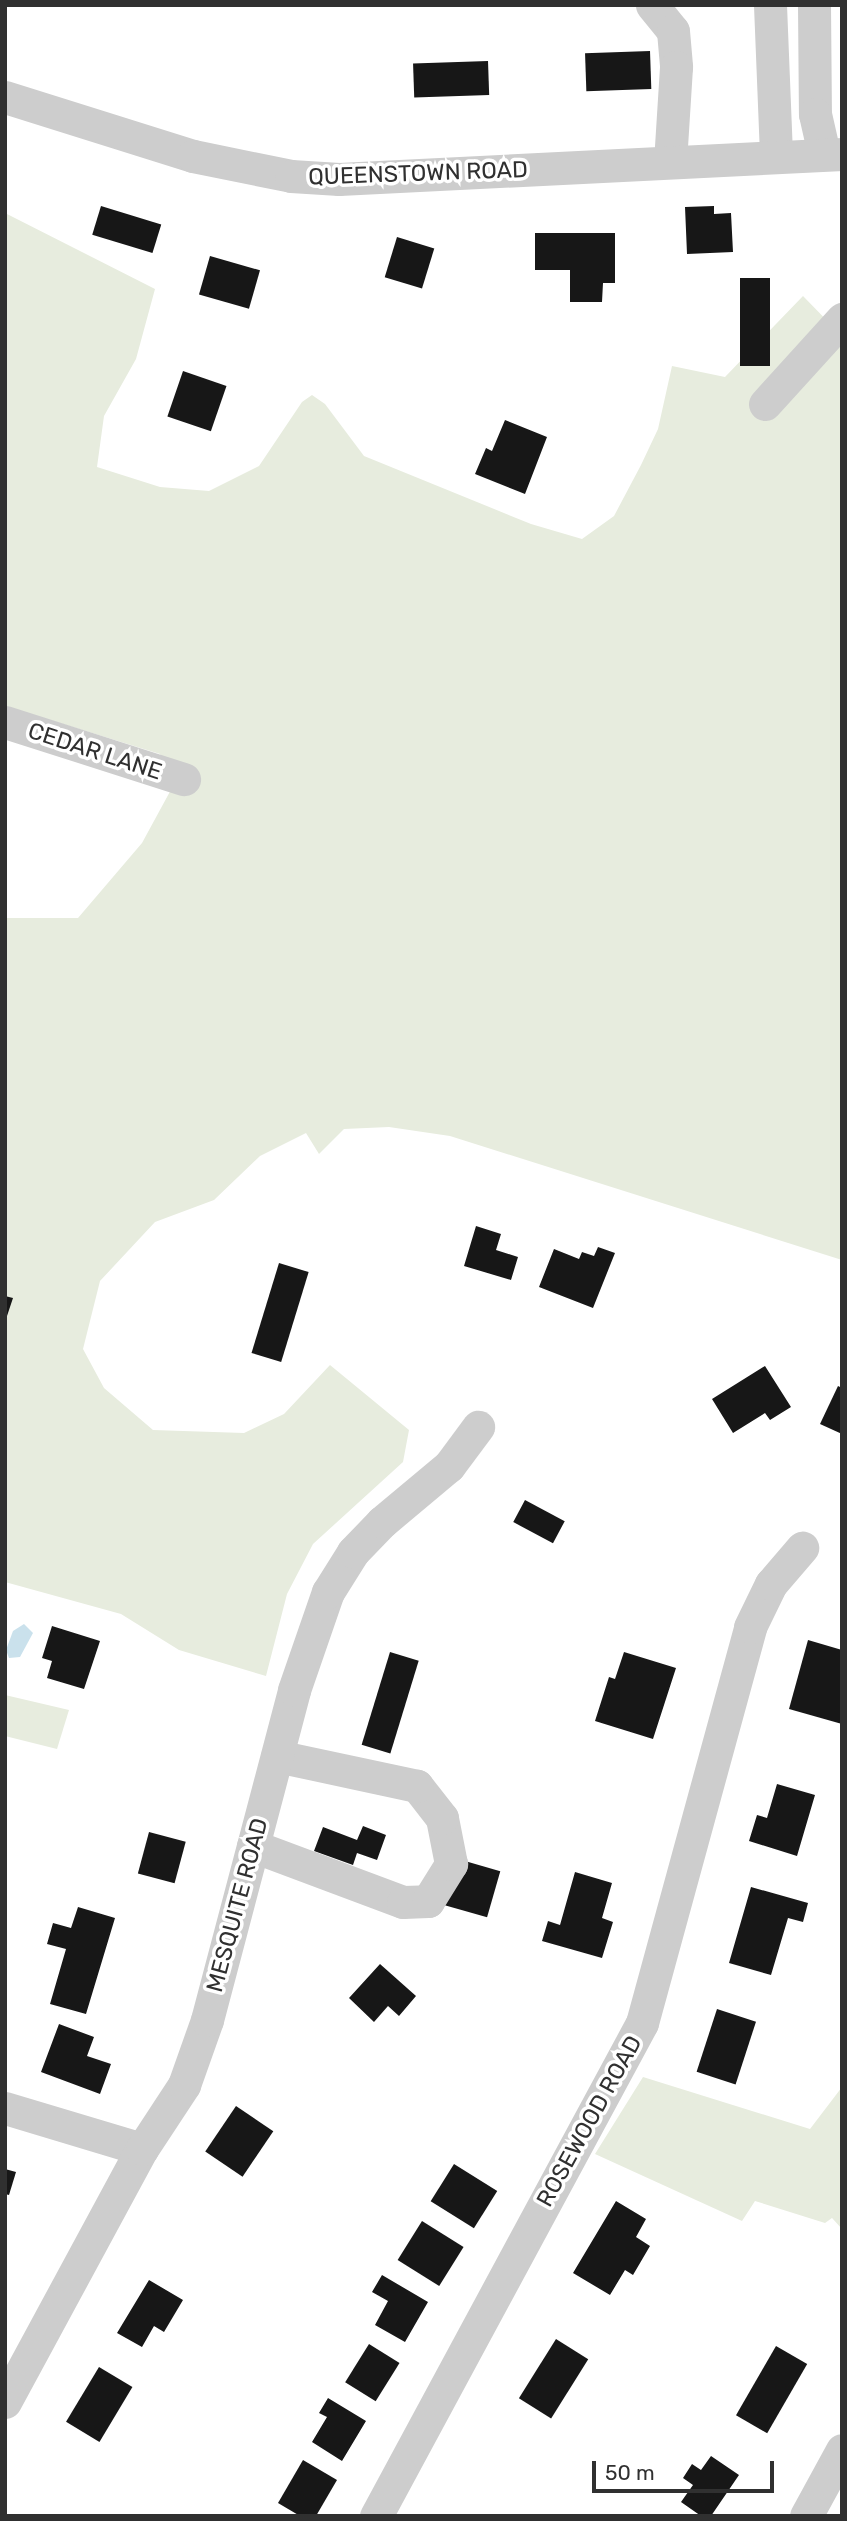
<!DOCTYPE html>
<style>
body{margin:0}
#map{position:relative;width:847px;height:2521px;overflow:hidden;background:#fff;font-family:Rubik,sans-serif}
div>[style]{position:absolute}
.green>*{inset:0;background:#e7ecde}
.water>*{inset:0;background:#cae1ec}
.building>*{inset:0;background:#171717;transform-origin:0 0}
.minor>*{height:33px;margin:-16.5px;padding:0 16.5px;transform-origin:16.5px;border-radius:16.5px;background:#cdcdcd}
span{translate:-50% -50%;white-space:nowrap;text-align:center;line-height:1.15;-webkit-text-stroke:7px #fff;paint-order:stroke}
.street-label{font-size:23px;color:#303030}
.frame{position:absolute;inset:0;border:7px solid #303030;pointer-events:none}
.scale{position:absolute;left:592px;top:2461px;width:182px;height:32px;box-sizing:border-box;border:4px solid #303030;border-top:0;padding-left:9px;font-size:21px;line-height:24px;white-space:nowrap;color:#303030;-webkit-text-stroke:5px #fff;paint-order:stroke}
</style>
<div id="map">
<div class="green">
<i style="clip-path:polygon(5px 213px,155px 289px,136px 359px,104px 416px,97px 467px,160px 487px,209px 491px,259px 466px,302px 402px,312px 395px,325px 404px,364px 456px,531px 524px,582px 539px,614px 516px,641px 465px,658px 429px,672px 366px,725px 377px,803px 296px,842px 336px,842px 1260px,450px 1136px,389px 1127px,344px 1129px,319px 1154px,306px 1133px,260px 1156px,214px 1200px,155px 1222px,100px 1281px,83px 1349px,104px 1388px,153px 1430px,244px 1433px,284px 1414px,330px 1365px,409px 1430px,403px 1462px,313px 1544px,287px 1594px,266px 1676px,179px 1650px,121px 1614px,5px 1582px,5px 918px,78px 918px,142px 843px,173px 786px,160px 754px,5px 706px)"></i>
<i style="clip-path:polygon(5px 1695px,69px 1710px,57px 1749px,5px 1736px)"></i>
<i style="clip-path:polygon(643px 2077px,810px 2129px,842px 2087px,842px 2229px,832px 2218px,825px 2223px,755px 2201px,742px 2221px,595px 2154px)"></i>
</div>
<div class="water">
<i style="clip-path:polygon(24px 1624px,33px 1633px,20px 1657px,9px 1658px,6px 1650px,13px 1631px)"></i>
</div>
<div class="building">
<i style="left:650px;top:51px;width:38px;height:65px;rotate:88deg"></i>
<i style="left:488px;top:61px;width:34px;height:75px;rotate:88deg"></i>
<i style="left:101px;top:206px;width:63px;height:30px;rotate:17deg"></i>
<i style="clip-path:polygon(714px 206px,714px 214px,731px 213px,733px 252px,687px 254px,685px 207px)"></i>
<i style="clip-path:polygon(535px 233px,615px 233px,615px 283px,603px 283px,602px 302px,570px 302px,570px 270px,535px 270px)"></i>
<i style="left:397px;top:237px;width:39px;height:42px;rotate:17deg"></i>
<i style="left:210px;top:256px;width:52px;height:40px;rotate:16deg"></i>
<i style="left:740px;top:278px;width:30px;height:88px"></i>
<i style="left:183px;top:371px;width:46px;height:48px;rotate:19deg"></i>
<i style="clip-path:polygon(505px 420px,547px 437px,525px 494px,475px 474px,486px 448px,492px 451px)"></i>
<i style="clip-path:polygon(476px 1226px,501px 1234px,496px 1250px,518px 1257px,511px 1280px,464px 1266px)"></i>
<i style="clip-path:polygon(598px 1247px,615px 1253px,593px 1308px,539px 1287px,554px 1249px,579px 1259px,582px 1252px,594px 1256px)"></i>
<i style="left:279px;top:1263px;width:31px;height:94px;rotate:17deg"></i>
<i style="clip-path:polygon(5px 1296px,13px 1298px,6px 1319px,5px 1319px)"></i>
<i style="clip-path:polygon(765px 1366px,791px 1407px,770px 1420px,765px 1413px,733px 1433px,712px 1399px)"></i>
<i style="clip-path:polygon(838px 1386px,842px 1388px,842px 1434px,820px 1424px)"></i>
<i style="left:525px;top:1500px;width:45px;height:25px;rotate:28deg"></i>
<i style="clip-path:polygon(52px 1626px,100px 1641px,84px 1689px,47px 1678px,52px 1661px,42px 1658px)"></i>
<i style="clip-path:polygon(808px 1640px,842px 1650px,842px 1724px,789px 1709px)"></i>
<i style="left:390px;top:1652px;width:30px;height:97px;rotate:17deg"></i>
<i style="clip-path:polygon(624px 1652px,676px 1668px,653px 1739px,595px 1721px,609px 1677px,615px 1679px)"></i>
<i style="clip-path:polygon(777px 1784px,815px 1795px,797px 1856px,749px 1841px,757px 1815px,767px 1818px)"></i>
<i style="clip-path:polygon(363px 1826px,386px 1835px,377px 1860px,357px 1853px,353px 1865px,314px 1851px,323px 1827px,357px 1840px)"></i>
<i style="left:149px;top:1832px;width:38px;height:43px;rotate:15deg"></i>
<i style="left:458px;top:1859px;width:44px;height:48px;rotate:16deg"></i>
<i style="clip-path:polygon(575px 1872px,612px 1883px,602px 1918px,613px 1922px,602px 1958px,542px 1941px,548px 1921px,560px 1925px)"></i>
<i style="clip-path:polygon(751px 1887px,808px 1903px,803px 1922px,788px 1918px,771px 1975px,729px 1963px)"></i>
<i style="clip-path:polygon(78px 1907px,115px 1918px,86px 2014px,50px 2004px,66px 1949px,47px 1944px,53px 1923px,71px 1928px)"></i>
<i style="clip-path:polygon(380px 1964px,416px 1996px,399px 2016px,388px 2006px,374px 2022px,349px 1998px)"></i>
<i style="left:717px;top:2009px;width:41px;height:66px;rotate:18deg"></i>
<i style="clip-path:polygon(59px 2024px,94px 2037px,87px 2056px,111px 2064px,100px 2094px,41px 2072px)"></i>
<i style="left:236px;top:2106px;width:45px;height:55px;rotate:34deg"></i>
<i style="left:454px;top:2164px;width:51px;height:44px;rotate:32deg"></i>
<i style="clip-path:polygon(5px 2169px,16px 2172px,9px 2195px,5px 2194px)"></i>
<i style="clip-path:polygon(616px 2201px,646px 2219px,636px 2237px,650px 2246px,633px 2275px,625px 2270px,610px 2295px,573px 2273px)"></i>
<i style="left:422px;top:2221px;width:49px;height:46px;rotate:32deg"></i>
<i style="clip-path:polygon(382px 2275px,428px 2302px,405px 2342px,375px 2325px,388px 2301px,372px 2292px)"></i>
<i style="clip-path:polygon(149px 2280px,183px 2300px,164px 2332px,154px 2326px,142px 2347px,117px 2333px)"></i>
<i style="left:556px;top:2339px;width:38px;height:70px;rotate:32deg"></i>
<i style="left:369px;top:2344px;width:36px;height:45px;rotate:32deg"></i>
<i style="left:776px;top:2346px;width:36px;height:80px;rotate:30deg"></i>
<i style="left:99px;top:2367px;width:39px;height:64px;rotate:31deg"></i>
<i style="clip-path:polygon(328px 2398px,366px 2421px,342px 2461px,312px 2442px,327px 2417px,319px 2413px)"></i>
<i style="clip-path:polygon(711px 2456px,739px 2475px,711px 2516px,701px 2516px,681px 2502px,693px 2485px,683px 2478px,692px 2464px,701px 2470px)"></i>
<i style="clip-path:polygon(303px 2460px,337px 2480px,316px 2516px,300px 2516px,278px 2503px)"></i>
</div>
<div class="minor">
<i style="left:652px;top:5px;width:33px;rotate:51deg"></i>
<i style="left:673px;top:31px;width:36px;rotate:85deg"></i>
<i style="left:676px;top:67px;width:95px;rotate:93.6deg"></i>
<i style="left:770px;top:5px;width:152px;rotate:87.7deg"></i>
<i style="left:814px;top:5px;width:109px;rotate:89.5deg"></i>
<i style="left:815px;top:114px;width:41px;rotate:77.3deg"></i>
<i style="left:5px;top:97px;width:197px;rotate:17.4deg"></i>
<i style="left:193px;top:156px;width:100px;rotate:11.5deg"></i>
<i style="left:291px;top:176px;width:48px;rotate:3.6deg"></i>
<i style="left:339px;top:179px;width:504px;rotate:-2.85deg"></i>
<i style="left:765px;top:404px;width:115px;rotate:-47.8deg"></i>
<i style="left:5px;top:722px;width:188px;rotate:17.7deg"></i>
<i style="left:253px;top:1846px;width:160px;rotate:20.5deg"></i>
<i style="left:403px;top:1902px;width:25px;rotate:-2deg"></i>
<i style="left:428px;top:1901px;width:44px;rotate:-58.1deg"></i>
<i style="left:451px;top:1864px;width:47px;rotate:-101.1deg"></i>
<i style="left:442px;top:1818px;width:41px;rotate:-128deg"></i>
<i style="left:417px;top:1786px;width:143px;rotate:-167.9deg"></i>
<i style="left:5px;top:2108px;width:143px;rotate:16.7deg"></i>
<i style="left:5px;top:2402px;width:288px;rotate:-61.6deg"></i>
<i style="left:142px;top:2149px;width:77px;rotate:-56.7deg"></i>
<i style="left:184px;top:2085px;width:69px;rotate:-70.5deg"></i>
<i style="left:207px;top:2020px;width:341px;rotate:-75.2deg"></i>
<i style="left:294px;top:1690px;width:104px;rotate:-70.9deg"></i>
<i style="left:328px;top:1592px;width:47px;rotate:-58deg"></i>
<i style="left:353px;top:1552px;width:42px;rotate:-46deg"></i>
<i style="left:382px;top:1522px;width:87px;rotate:-39.9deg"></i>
<i style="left:449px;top:1466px;width:49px;rotate:-53.4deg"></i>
<i style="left:376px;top:2516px;width:560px;rotate:-61.65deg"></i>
<i style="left:642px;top:2023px;width:410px;rotate:-74.7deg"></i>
<i style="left:750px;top:1627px;width:48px;rotate:-64deg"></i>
<i style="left:771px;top:1584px;width:48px;rotate:-49.3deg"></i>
<i style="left:806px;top:2516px;width:75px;rotate:-61.4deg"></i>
</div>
<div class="street-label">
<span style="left:418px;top:173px;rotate:-2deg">QUEENSTOWN ROAD</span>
<span style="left:95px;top:751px;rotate:18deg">CEDAR LANE</span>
<span style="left:237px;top:1905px;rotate:-75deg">MESQUITE ROAD</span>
<span style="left:589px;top:2121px;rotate:-61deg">ROSEWOOD ROAD</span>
</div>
<div class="frame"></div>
<div class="scale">50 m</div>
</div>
